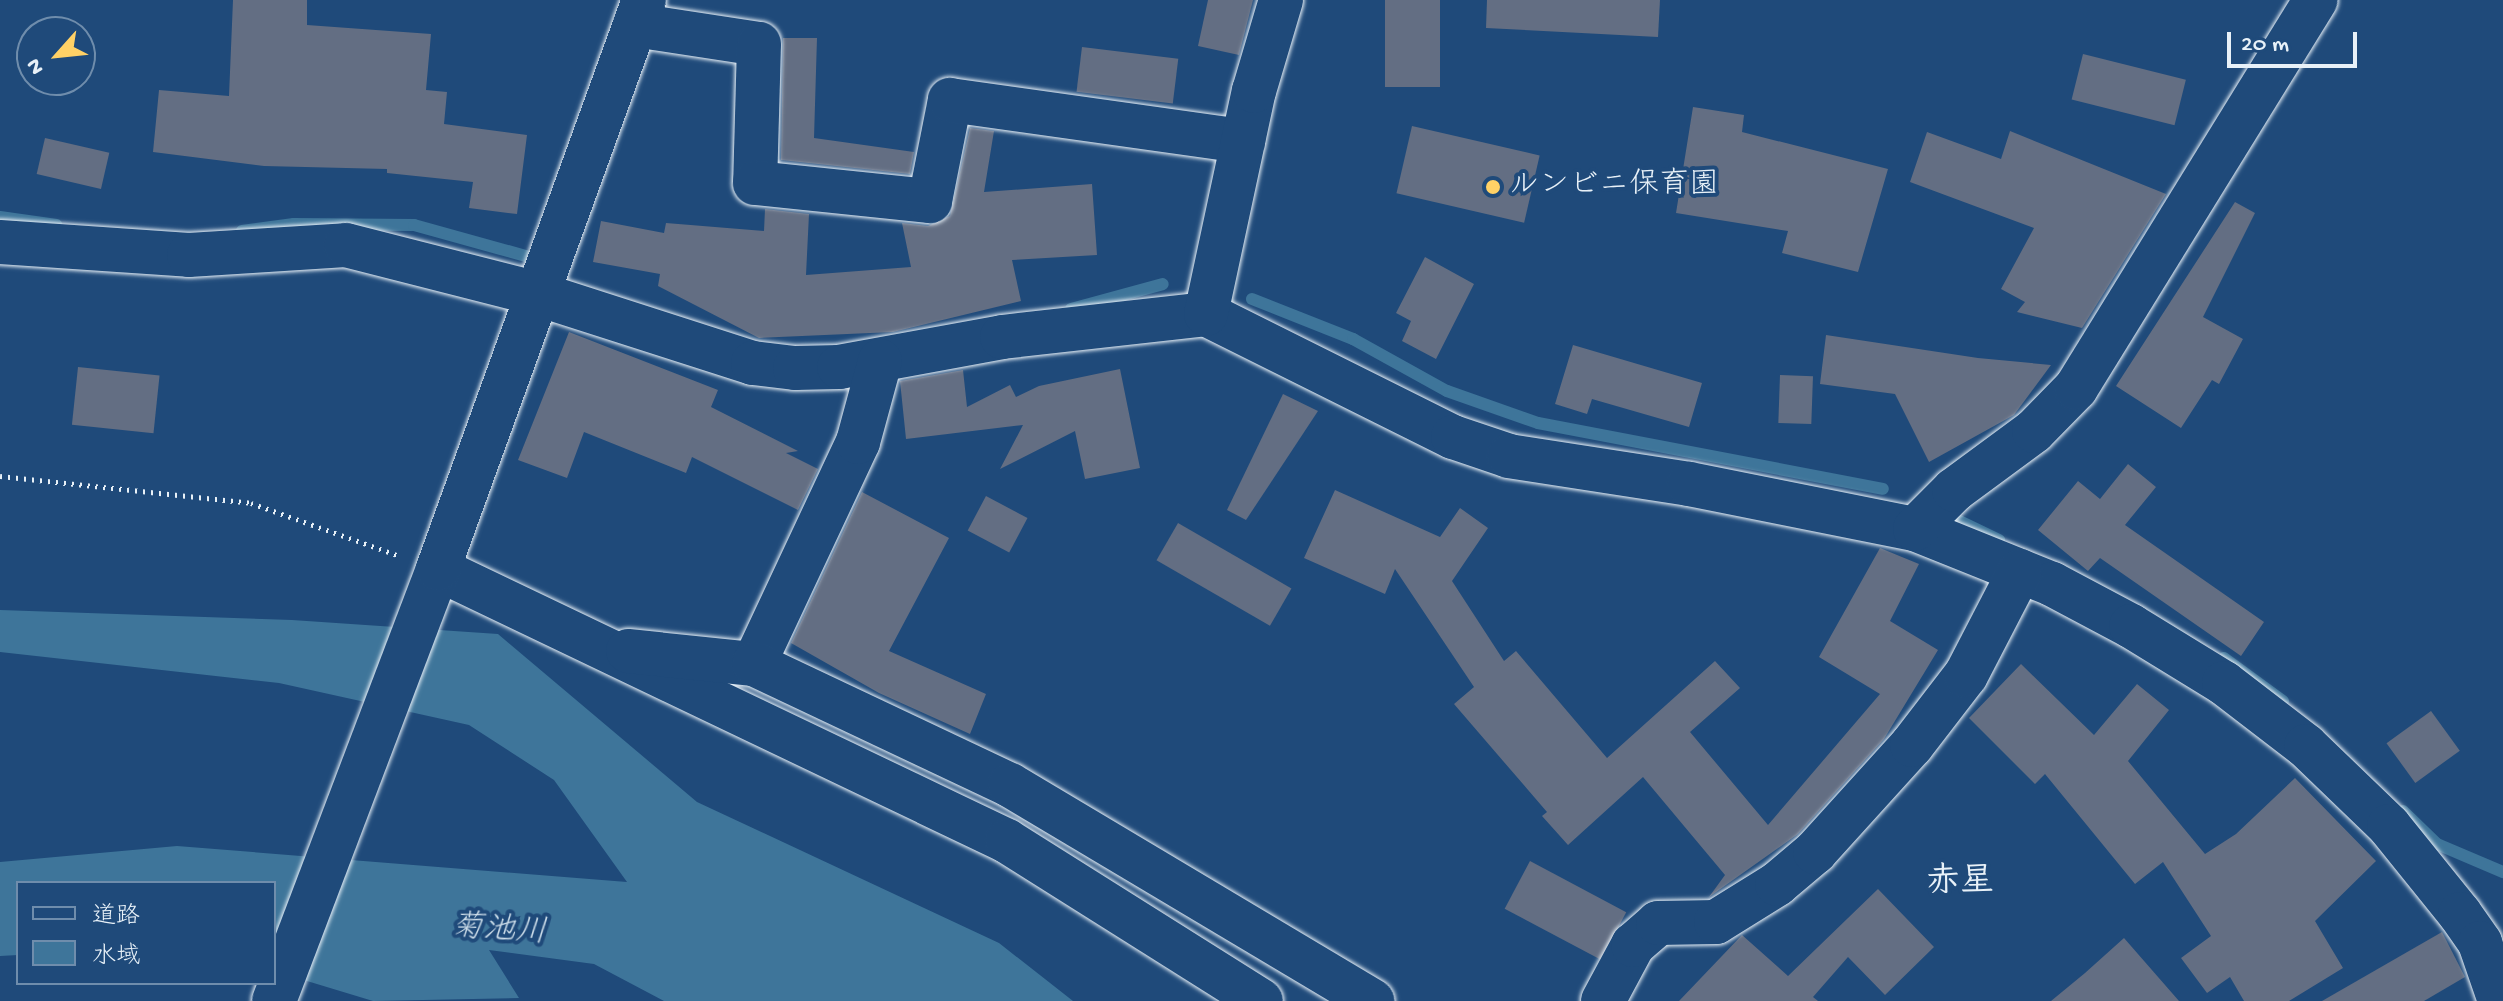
<!DOCTYPE html>
<meta charset="utf-8">
<style>
body{margin:0}
#map{position:relative;width:2503px;height:1001px;overflow:hidden;background:#1f4a7a;font-family:"Gochi Hand","Klee One",sans-serif}
div>[style]{position:absolute}
.water>*{inset:0;background:#3e759a}
.stream>*{height:12px;margin:-6px;padding:0 6px;transform-origin:6px;border-radius:6px;background:#3e759a}
.building>*{inset:0;background:#636e83;transform-origin:0 0}
.path>*{height:5px;margin-top:-2.5px;transform-origin:0;background:repeating-linear-gradient(90deg,#e8f1f8 0 2px,transparent 0 8px)}
.roads{filter:drop-shadow(0 0 2px #e8f1f8) drop-shadow(0 0 2px #e8f1f8)}
.minor>*{height:44px;margin:-22px;padding:0 22px;transform-origin:22px;border-radius:22px;background:#1f4a7a}
.dots>*{width:22px;height:22px;translate:-50% -50%;box-sizing:border-box;border:4px solid #1f4a7a;border-radius:50%}
span{translate:-50% -50%;white-space:nowrap;text-align:center;line-height:1.15;-webkit-text-stroke:8px #1f4a7a;paint-order:stroke}
.poi-label{font-size:30px;color:#e8f1f8}
.left{translate:0 -50%;text-align:left}
.water-label{font-size:32px;color:#cedeea;font-style:italic}
.quarter-label{font-size:34px;color:#e8f1f8;font-weight:700}
.legend{position:absolute;left:16px;top:881px;width:260px;height:104px;box-sizing:border-box;background:#1f4a7a;border:2px solid #6f8dac;margin:0;padding:10px 14px;list-style:none;font-size:24px;color:#e8f1f8}
.legend li{display:flex;align-items:center;gap:16px;height:40px}
.legend b{width:40px;border:2px solid #6f8dac}
.north{position:absolute;left:16px;top:16px;width:80px;height:80px;box-sizing:border-box;background:#1f4a7a;border:2px solid #6f8dac;border-radius:50%;rotate:243deg;font-size:22px;font-weight:700;line-height:32px;text-align:center;color:#e8f1f8}
.north::after{content:'';display:block;margin:auto;width:28px;height:36px;background:#ffd166;clip-path:polygon(50% 0,100% 100%,50% 72%,0 100%)}
.scale{position:absolute;left:2227px;top:32px;width:130px;height:36px;box-sizing:border-box;border:4px solid #e8f1f8;border-top:0;padding-left:10px;font-size:24px;line-height:28px;white-space:nowrap;color:#e8f1f8;-webkit-text-stroke:6px #1f4a7a;paint-order:stroke}
</style>
<div id="map">
<div class="water">
<i style="clip-path:polygon(0 610px,292px 620px,498px 634px,697px 802px,999px 943px,1073px 1001px,664px 1001px,594px 964px,489px 950px,519px 998px,373px 1001px,274px 971px,274px 883px,18px 883px,18px 955px,0 956px,0 862px,177px 846px,627px 882px,554px 780px,469px 725px,279px 683px,0 652px)"></i>
</div>
<div class="stream">
<i style="left:0;top:217px;width:57px;rotate:8.1deg"></i>
<i style="left:242px;top:231px;width:52px;rotate:-7.7deg"></i>
<i style="left:294px;top:224px;width:120px;rotate:0.5deg"></i>
<i style="left:414px;top:225px;width:116px;rotate:15.5deg"></i>
<i style="left:1252px;top:299px;width:109px;rotate:21.6deg"></i>
<i style="left:1353px;top:339px;width:107px;rotate:29deg"></i>
<i style="left:1447px;top:391px;width:96px;rotate:19.4deg"></i>
<i style="left:1538px;top:423px;width:351px;rotate:10.8deg"></i>
<i style="left:1071px;top:309px;width:95px;rotate:-15.2deg"></i>
<i style="left:1955px;top:519px;width:49px;rotate:25.5deg"></i>
<i style="left:2224px;top:658px;width:73px;rotate:36.1deg"></i>
<i style="left:2403px;top:811px;width:47px;rotate:44.1deg"></i>
<i style="left:2437px;top:844px;width:72px;rotate:23deg"></i>
</div>
<div class="building">
<i style="clip-path:polygon(233px 0,307px 0,307px 25px,431px 34px,426px 90px,447px 92px,444px 124px,527px 135px,517px 214px,469px 208px,473px 182px,387px 173px,387px 169px,264px 166px,153px 152px,159px 90px,229px 96px)"></i>
<i style="clip-path:polygon(1208px 0,1253px 0,1239px 55px,1198px 46px)"></i>
<i style="left:1385px;top:0;width:55px;height:87px"></i>
<i style="clip-path:polygon(1487px 0,1660px 0,1658px 37px,1486px 28px)"></i>
<i style="clip-path:polygon(783px 38px,817px 38px,814px 138px,914px 152px,910px 174px,781px 160px)"></i>
<i style="left:1082px;top:47px;width:97px;height:45px;rotate:7deg"></i>
<i style="left:2083px;top:54px;width:106px;height:47px;rotate:14deg"></i>
<i style="clip-path:polygon(1693px 107px,1744px 115px,1742px 132px,1888px 169px,1858px 272px,1782px 253px,1788px 231px,1676px 213px)"></i>
<i style="left:1412px;top:126px;width:131px;height:69px;rotate:13deg"></i>
<i style="clip-path:polygon(970px 128px,994px 131px,984px 192px,1092px 184px,1097px 255px,1012px 260px,1021px 301px,893px 332px,759px 338px,658px 286px,660px 274px,593px 262px,601px 221px,664px 233px,666px 223px,764px 231px,765px 209px,809px 214px,806px 275px,911px 267px,902px 223px,928px 226px,950px 216px)"></i>
<i style="clip-path:polygon(2010px 131px,2166px 194px,2082px 328px,2017px 312px,2025px 302px,2001px 289px,2034px 228px,1910px 182px,1927px 132px,2001px 159px)"></i>
<i style="left:45px;top:138px;width:66px;height:37px;rotate:13deg"></i>
<i style="clip-path:polygon(2235px 202px,2255px 213px,2203px 317px,2243px 339px,2219px 384px,2212px 380px,2181px 428px,2116px 386px)"></i>
<i style="clip-path:polygon(1425px 257px,1474px 284px,1436px 359px,1402px 341px,1411px 321px,1396px 313px)"></i>
<i style="clip-path:polygon(569px 332px,718px 390px,711px 407px,798px 451px,786px 453px,818px 469px,798px 510px,692px 457px,686px 473px,584px 432px,567px 478px,518px 460px)"></i>
<i style="clip-path:polygon(1826px 335px,1978px 358px,2051px 365px,2014px 415px,1929px 462px,1895px 394px,1820px 384px)"></i>
<i style="clip-path:polygon(1573px 345px,1702px 383px,1689px 427px,1592px 399px,1587px 414px,1555px 404px)"></i>
<i style="left:78px;top:367px;width:82px;height:58px;rotate:6deg"></i>
<i style="clip-path:polygon(1120px 369px,1140px 468px,1085px 479px,1075px 431px,1000px 469px,1023px 425px,906px 439px,900px 381px,963px 370px,967px 407px,1010px 385px,1016px 397px,1039px 386px)"></i>
<i style="left:1780px;top:375px;width:33px;height:48px;rotate:2deg"></i>
<i style="clip-path:polygon(1283px 394px,1318px 411px,1246px 520px,1227px 510px)"></i>
<i style="clip-path:polygon(2128px 464px,2156px 487px,2125px 525px,2264px 622px,2241px 656px,2100px 558px,2088px 571px,2038px 530px,2078px 481px,2100px 499px)"></i>
<i style="clip-path:polygon(1335px 490px,1440px 537px,1460px 508px,1488px 528px,1452px 581px,1504px 661px,1516px 651px,1607px 758px,1715px 661px,1740px 688px,1690px 732px,1768px 825px,1880px 694px,1819px 657px,1880px 548px,1919px 564px,1890px 621px,1938px 650px,1884px 739px,1798px 834px,1709px 897px,1725px 875px,1643px 777px,1568px 845px,1542px 816px,1547px 812px,1454px 704px,1474px 687px,1395px 569px,1385px 594px,1304px 558px)"></i>
<i style="clip-path:polygon(862px 492px,949px 538px,889px 651px,986px 694px,970px 734px,879px 693px,791px 643px)"></i>
<i style="left:986px;top:496px;width:47px;height:39px;rotate:28deg"></i>
<i style="left:1178px;top:523px;width:131px;height:43px;rotate:30deg"></i>
<i style="clip-path:polygon(2021px 664px,2094px 735px,2137px 684px,2169px 710px,2128px 761px,2205px 854px,2236px 834px,2295px 778px,2376px 861px,2315px 921px,2343px 968px,2289px 1001px,2244px 1001px,2230px 977px,2207px 993px,2181px 958px,2211px 936px,2163px 862px,2135px 884px,2045px 774px,2035px 784px,1969px 718px)"></i>
<i style="left:2431px;top:711px;width:49px;height:55px;rotate:54deg"></i>
<i style="left:1530px;top:861px;width:109px;height:54px;rotate:28deg"></i>
<i style="clip-path:polygon(1878px 889px,1934px 947px,1885px 995px,1848px 957px,1813px 997px,1818px 1001px,1679px 1001px,1742px 935px,1788px 976px)"></i>
<i style="clip-path:polygon(2442px 932px,2465px 977px,2424px 1001px,2322px 1001px)"></i>
<i style="clip-path:polygon(2124px 938px,2179px 1001px,2051px 1001px,2085px 973px)"></i>
</div>
<div class="path">
<i style="left:0;top:476px;width:252px;rotate:6.1deg"></i>
<i style="left:251px;top:503px;width:155px;rotate:19.6deg"></i>
</div>
<div class="roads">
<div class="minor">
<i style="left:635px;top:25px;width:125px;rotate:8.7deg"></i>
<i style="left:759px;top:44px;width:139px;rotate:91.6deg"></i>
<i style="left:755px;top:183px;width:176px;rotate:5.9deg"></i>
<i style="left:930px;top:201px;width:103px;rotate:-78.8deg"></i>
<i style="left:950px;top:100px;width:296px;rotate:8deg"></i>
<i style="left:0;top:242px;width:189px;rotate:3.9deg"></i>
<i style="left:189px;top:255px;width:157px;rotate:-3.6deg"></i>
<i style="left:346px;top:245px;width:198px;rotate:14.3deg"></i>
<i style="left:538px;top:294px;width:226px;rotate:17.8deg"></i>
<i style="left:753px;top:363px;width:42px;rotate:6.8deg"></i>
<i style="left:795px;top:368px;width:44px;rotate:-1.3deg"></i>
<i style="left:839px;top:367px;width:166px;rotate:-10.4deg"></i>
<i style="left:1002px;top:337px;width:205px;rotate:-6.4deg"></i>
<i style="left:1206px;top:314px;width:276px;rotate:26.5deg"></i>
<i style="left:1453px;top:437px;width:59px;rotate:18.7deg"></i>
<i style="left:1509px;top:456px;width:182px;rotate:8.8deg"></i>
<i style="left:1689px;top:484px;width:230px;rotate:11.3deg"></i>
<i style="left:1915px;top:529px;width:148px;rotate:21.9deg"></i>
<i style="left:2052px;top:584px;width:89px;rotate:28deg"></i>
<i style="left:2131px;top:626px;width:109px;rotate:31.5deg"></i>
<i style="left:2224px;top:683px;width:103px;rotate:37.5deg"></i>
<i style="left:2306px;top:746px;width:115px;rotate:43.9deg"></i>
<i style="left:2389px;top:826px;width:113px;rotate:51.1deg"></i>
<i style="left:2460px;top:914px;width:35px;rotate:55deg"></i>
<i style="left:2480px;top:943px;width:61px;rotate:71deg"></i>
<i style="left:1206px;top:314px;width:228px;rotate:-77.9deg"></i>
<i style="left:1254px;top:91px;width:95px;rotate:-73.5deg"></i>
<i style="left:1915px;top:529px;width:55px;rotate:-45deg"></i>
<i style="left:1954px;top:490px;width:99px;rotate:-36.4deg"></i>
<i style="left:2034px;top:431px;width:60px;rotate:-45.7deg"></i>
<i style="left:2076px;top:388px;width:456px;rotate:-58.3deg"></i>
<i style="left:438px;top:569px;width:631px;rotate:25.55deg"></i>
<i style="left:1007px;top:841px;width:300px;rotate:32.2deg"></i>
<i style="left:628px;top:651px;width:127px;rotate:5.9deg"></i>
<i style="left:754px;top:664px;width:245px;rotate:-64.9deg"></i>
<i style="left:858px;top:442px;width:84px;rotate:-74.8deg"></i>
<i style="left:754px;top:664px;width:283px;rotate:25.3deg"></i>
<i style="left:1010px;top:785px;width:422px;rotate:30.8deg"></i>
<i style="left:274px;top:1001px;width:462px;rotate:-69.2deg"></i>
<i style="left:438px;top:569px;width:605px;rotate:-70.1deg"></i>
<i style="left:1603px;top:1001px;width:64px;rotate:-61.8deg"></i>
<i style="left:1633px;top:945px;width:33px;rotate:-41deg"></i>
<i style="left:1658px;top:923px;width:58px;rotate:-1deg"></i>
<i style="left:1716px;top:922px;width:72px;rotate:-31.9deg"></i>
<i style="left:1777px;top:884px;width:50px;rotate:-40.1deg"></i>
<i style="left:1815px;top:852px;width:144px;rotate:-47.8deg"></i>
<i style="left:1912px;top:745px;width:88px;rotate:-52.4deg"></i>
<i style="left:1966px;top:675px;width:117px;rotate:-62.6deg"></i>
</div>
</div>
<div class="dots">
<i style="left:1493px;top:187px;background:#ffd166"></i>
</div>
<div class="poi-label">
<span class="left" style="left:1509px;top:187px">ルンビニ保育園</span>
</div>
<div class="water-label">
<span style="left:499px;top:932px;rotate:4deg">菊池川</span>
</div>
<div class="quarter-label">
<span style="left:1960px;top:885px">赤星</span>
</div>
<ul class="legend">
<li><b style="height:10px;background:#1f4a7a"></b>道路</li>
<li><b style="height:22px;background:#3e759a"></b>水域</li>
</ul>
<div class="north">N</div>
<div class="scale">20 m</div>
</div>
